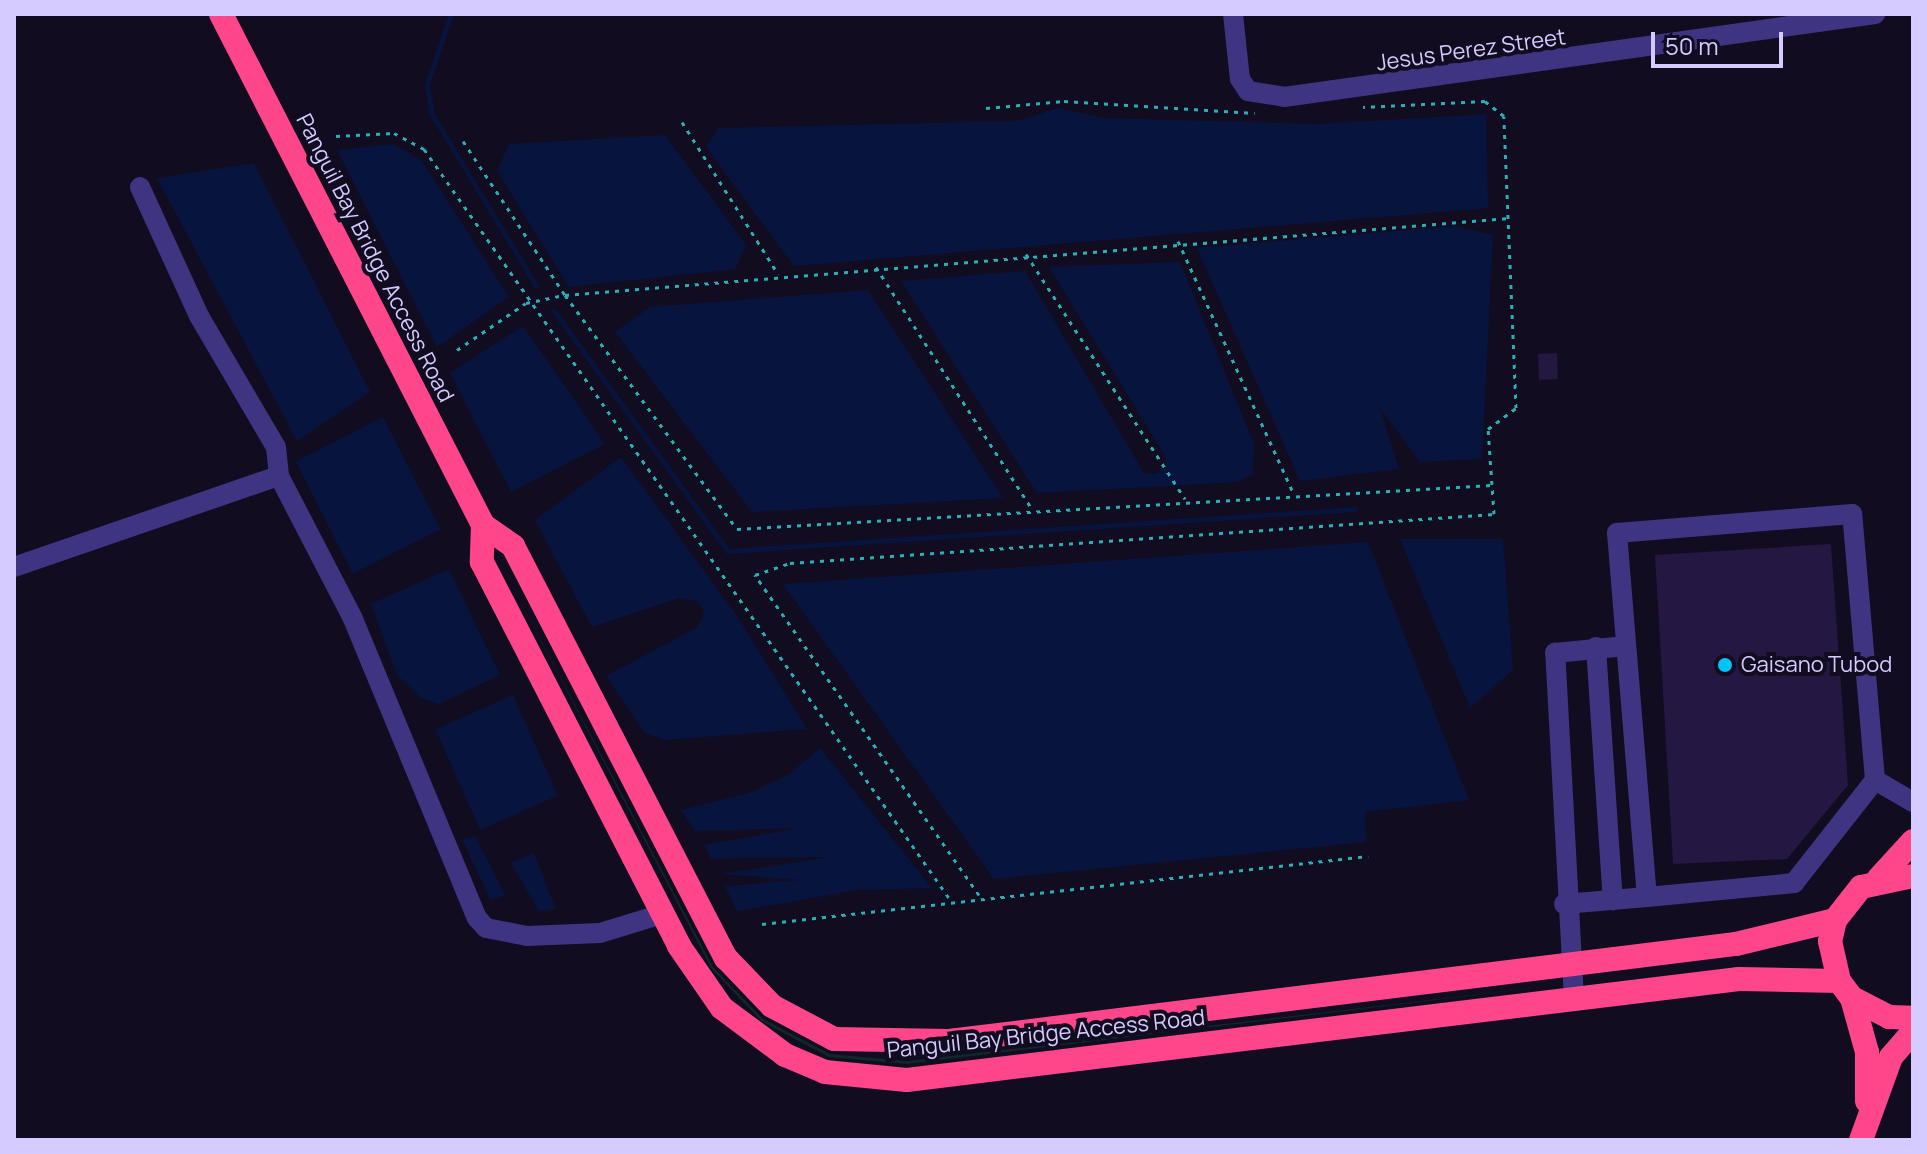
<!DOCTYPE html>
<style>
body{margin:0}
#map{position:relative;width:1927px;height:1154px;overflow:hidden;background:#110c20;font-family:Manrope,sans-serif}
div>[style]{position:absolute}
.green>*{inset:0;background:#0e282a}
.water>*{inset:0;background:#07153e;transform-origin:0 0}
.stream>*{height:5px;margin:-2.5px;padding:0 2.5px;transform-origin:2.5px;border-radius:2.5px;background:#07153e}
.building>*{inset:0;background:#241742;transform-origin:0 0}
.path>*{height:3px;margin-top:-1.5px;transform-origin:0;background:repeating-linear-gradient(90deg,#28b0b6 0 4px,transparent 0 10px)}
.minor>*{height:20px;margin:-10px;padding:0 10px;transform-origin:10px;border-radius:10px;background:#3f3481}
.highway>*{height:24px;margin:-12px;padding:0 12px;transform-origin:12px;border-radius:12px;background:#ff468b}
.dots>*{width:22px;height:22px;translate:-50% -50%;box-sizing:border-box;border:4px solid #110c20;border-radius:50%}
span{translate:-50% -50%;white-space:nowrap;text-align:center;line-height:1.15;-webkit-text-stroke:8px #110c20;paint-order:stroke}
.street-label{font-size:22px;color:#d6cbff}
.poi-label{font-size:22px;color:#d6cbff}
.left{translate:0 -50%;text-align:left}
.frame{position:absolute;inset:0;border:16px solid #d6cbff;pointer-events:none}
.scale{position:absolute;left:1651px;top:32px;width:132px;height:36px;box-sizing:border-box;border:4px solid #d6cbff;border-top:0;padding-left:10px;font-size:24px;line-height:28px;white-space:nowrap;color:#d6cbff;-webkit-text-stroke:6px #110c20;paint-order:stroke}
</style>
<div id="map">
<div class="green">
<i style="clip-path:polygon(505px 572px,713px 967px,763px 1019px,830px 1054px,907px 1061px,1558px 985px,907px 1064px,829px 1057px,761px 1021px,711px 968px)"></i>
</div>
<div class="water">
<i style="clip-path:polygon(1059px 108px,1105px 118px,1319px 124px,1486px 114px,1488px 208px,794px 266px,706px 147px,718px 128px,1016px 121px)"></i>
<i style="clip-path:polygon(665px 135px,746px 245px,735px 269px,569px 287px,497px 171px,509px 144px)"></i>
<i style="clip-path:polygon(394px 144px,422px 161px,509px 297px,437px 347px,337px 150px)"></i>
<i style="clip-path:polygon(254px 163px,370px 392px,297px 441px,157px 178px)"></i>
<i style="clip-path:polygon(1455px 226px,1493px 235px,1482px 459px,1420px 462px,1380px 408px,1399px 469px,1300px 481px,1197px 248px)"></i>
<i style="clip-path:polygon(1180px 262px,1254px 444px,1253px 474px,1238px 482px,1037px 493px,901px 281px,1025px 271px,1144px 473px,1156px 474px,1167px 467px,1164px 454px,1049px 267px)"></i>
<i style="clip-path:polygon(868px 290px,1003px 498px,752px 512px,615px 332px,650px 307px)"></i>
<i style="clip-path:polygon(523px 326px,605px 444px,511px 492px,450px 373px)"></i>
<i style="left:383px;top:417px;width:126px;height:98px;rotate:63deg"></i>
<i style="clip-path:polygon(621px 457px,737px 616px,807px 729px,664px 740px,645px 733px,606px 676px,696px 628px,705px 613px,697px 601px,679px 598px,592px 627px,535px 520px)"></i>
<i style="clip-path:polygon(1400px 539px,1503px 539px,1513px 670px,1470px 708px)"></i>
<i style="clip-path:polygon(1368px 542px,1469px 800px,1365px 812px,1366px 842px,994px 879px,783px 584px)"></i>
<i style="clip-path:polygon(449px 569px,500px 675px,439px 704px,421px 698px,397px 675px,371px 604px)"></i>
<i style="left:513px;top:695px;width:110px;height:85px;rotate:66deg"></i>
<i style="clip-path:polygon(820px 748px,932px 888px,858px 890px,737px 911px,725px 886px,800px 880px,720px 874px,830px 857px,711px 859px,704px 845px,798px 828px,695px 831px,681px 810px,749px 793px,788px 775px)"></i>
<i style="clip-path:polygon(475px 836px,505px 895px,490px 900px,462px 839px)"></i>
<i style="clip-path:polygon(534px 853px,556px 909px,539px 911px,511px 863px)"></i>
</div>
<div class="stream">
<i style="left:451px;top:14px;width:74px;rotate:108.9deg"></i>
<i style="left:427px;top:84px;width:30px;rotate:81deg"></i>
<i style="left:432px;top:114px;width:201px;rotate:58.8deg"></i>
<i style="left:554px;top:311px;width:296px;rotate:54.1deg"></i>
<i style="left:728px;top:551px;width:628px;rotate:-3.83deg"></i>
</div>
<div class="building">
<i style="left:1557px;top:353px;width:26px;height:19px;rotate:88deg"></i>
<i style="clip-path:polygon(1831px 544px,1848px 785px,1787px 859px,1673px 864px,1655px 555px)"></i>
</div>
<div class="path">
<i style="left:986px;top:108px;width:78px;rotate:-5.1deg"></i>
<i style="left:1064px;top:101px;width:191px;rotate:3.6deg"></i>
<i style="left:682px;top:122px;width:180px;rotate:57.7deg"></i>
<i style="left:336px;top:136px;width:58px;rotate:-3deg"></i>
<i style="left:394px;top:133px;width:34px;rotate:28deg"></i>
<i style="left:424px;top:149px;width:915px;rotate:54.97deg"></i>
<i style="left:463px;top:141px;width:185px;rotate:56.5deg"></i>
<i style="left:565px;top:295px;width:290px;rotate:53.7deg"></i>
<i style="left:737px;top:529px;width:756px;rotate:-3.34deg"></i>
<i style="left:1178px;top:241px;width:278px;rotate:65.4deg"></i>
<i style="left:1026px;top:254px;width:292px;rotate:57deg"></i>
<i style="left:876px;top:267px;width:288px;rotate:57.2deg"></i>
<i style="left:457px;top:350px;width:83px;rotate:-34.3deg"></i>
<i style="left:526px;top:303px;width:40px;rotate:-12deg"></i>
<i style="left:565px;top:295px;width:947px;rotate:-4.66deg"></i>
<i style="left:979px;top:895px;width:391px;rotate:-125deg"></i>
<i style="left:755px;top:575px;width:37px;rotate:-19deg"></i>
<i style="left:790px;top:563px;width:706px;rotate:-3.98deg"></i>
<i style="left:1494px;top:514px;width:85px;rotate:-94deg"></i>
<i style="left:1488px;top:429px;width:35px;rotate:-37deg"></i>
<i style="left:1516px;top:408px;width:292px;rotate:-92.4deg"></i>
<i style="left:1504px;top:116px;width:24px;rotate:-142deg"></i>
<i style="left:1485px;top:101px;width:122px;rotate:177.2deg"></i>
<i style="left:762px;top:924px;width:610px;rotate:-6.4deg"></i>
</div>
<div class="minor">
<i style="left:1233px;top:14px;width:65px;rotate:83.9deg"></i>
<i style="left:1240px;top:79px;width:14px;rotate:56deg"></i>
<i style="left:1248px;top:91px;width:36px;rotate:9deg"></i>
<i style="left:1284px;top:97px;width:597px;rotate:-7.99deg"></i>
<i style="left:140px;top:187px;width:142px;rotate:65.4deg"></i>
<i style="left:199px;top:316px;width:152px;rotate:59.6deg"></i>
<i style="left:276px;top:447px;width:29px;rotate:84deg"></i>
<i style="left:279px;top:476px;width:161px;rotate:62.6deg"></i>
<i style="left:353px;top:619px;width:324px;rotate:67.5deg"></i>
<i style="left:477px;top:918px;width:13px;rotate:48deg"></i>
<i style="left:486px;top:928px;width:42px;rotate:11deg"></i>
<i style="left:527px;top:936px;width:73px;rotate:-2.4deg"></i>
<i style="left:600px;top:933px;width:65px;rotate:-17deg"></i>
<i style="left:14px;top:567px;width:280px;rotate:-19deg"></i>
<i style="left:1596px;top:647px;width:254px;rotate:86.2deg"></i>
<i style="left:1875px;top:780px;width:44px;rotate:30.1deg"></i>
<i style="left:1564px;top:904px;width:83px;rotate:-4.8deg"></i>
<i style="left:1647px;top:897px;width:148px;rotate:-5.4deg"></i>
<i style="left:1794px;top:883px;width:131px;rotate:-51.8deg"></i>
<i style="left:1875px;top:780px;width:267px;rotate:-94.9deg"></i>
<i style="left:1852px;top:514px;width:236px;rotate:175.4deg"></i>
<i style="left:1617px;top:533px;width:365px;rotate:85.3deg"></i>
<i style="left:1574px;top:999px;width:347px;rotate:-93.1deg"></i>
<i style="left:1555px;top:653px;width:71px;rotate:-5.6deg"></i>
</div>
<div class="highway">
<i style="left:221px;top:14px;width:574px;rotate:62.85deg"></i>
<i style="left:483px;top:525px;width:37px;rotate:92deg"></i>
<i style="left:482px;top:562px;width:432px;rotate:62.8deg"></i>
<i style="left:679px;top:946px;width:75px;rotate:55.3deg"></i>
<i style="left:722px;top:1008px;width:79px;rotate:36.7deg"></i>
<i style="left:785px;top:1055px;width:43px;rotate:23deg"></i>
<i style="left:825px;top:1072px;width:82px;rotate:5.6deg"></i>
<i style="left:907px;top:1080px;width:838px;rotate:-6.92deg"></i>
<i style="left:1739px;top:979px;width:100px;rotate:1.1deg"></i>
<i style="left:483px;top:525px;width:37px;rotate:35deg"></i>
<i style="left:513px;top:546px;width:464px;rotate:62.7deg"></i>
<i style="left:726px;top:958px;width:66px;rotate:46.2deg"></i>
<i style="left:772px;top:1006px;width:70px;rotate:28deg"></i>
<i style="left:834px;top:1039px;width:115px;rotate:1deg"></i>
<i style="left:949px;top:1041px;width:793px;rotate:-7.03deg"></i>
<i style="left:1736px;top:944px;width:102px;rotate:-13.6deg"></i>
<i style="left:1913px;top:876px;width:53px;rotate:168.1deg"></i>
<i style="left:1861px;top:887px;width:42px;rotate:128.2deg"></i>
<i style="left:1835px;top:920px;width:22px;rotate:103deg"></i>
<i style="left:1830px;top:941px;width:41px;rotate:77.3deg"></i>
<i style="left:1839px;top:981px;width:21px;rotate:53deg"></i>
<i style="left:1852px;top:998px;width:42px;rotate:27.2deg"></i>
<i style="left:1889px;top:1017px;width:24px;rotate:2deg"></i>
<i style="left:1879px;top:878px;width:50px;rotate:-47.4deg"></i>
<i style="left:1852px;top:998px;width:56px;rotate:74.5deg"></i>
<i style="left:1867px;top:1052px;width:49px;rotate:90deg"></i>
<i style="left:1861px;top:1140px;width:88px;rotate:-70.1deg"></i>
<i style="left:1891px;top:1057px;width:33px;rotate:-49deg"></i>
</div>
<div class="dots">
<i style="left:1725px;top:665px;background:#00c3f6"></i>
</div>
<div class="street-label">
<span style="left:1471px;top:50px;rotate:-8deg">Jesus Perez Street</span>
<span style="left:375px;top:258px;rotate:63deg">Panguil Bay Bridge Access Road</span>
<span style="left:1046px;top:1034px;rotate:-6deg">Panguil Bay Bridge Access Road</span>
</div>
<div class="poi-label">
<span class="left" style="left:1741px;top:665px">Gaisano Tubod</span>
</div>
<div class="frame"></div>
<div class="scale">50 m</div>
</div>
